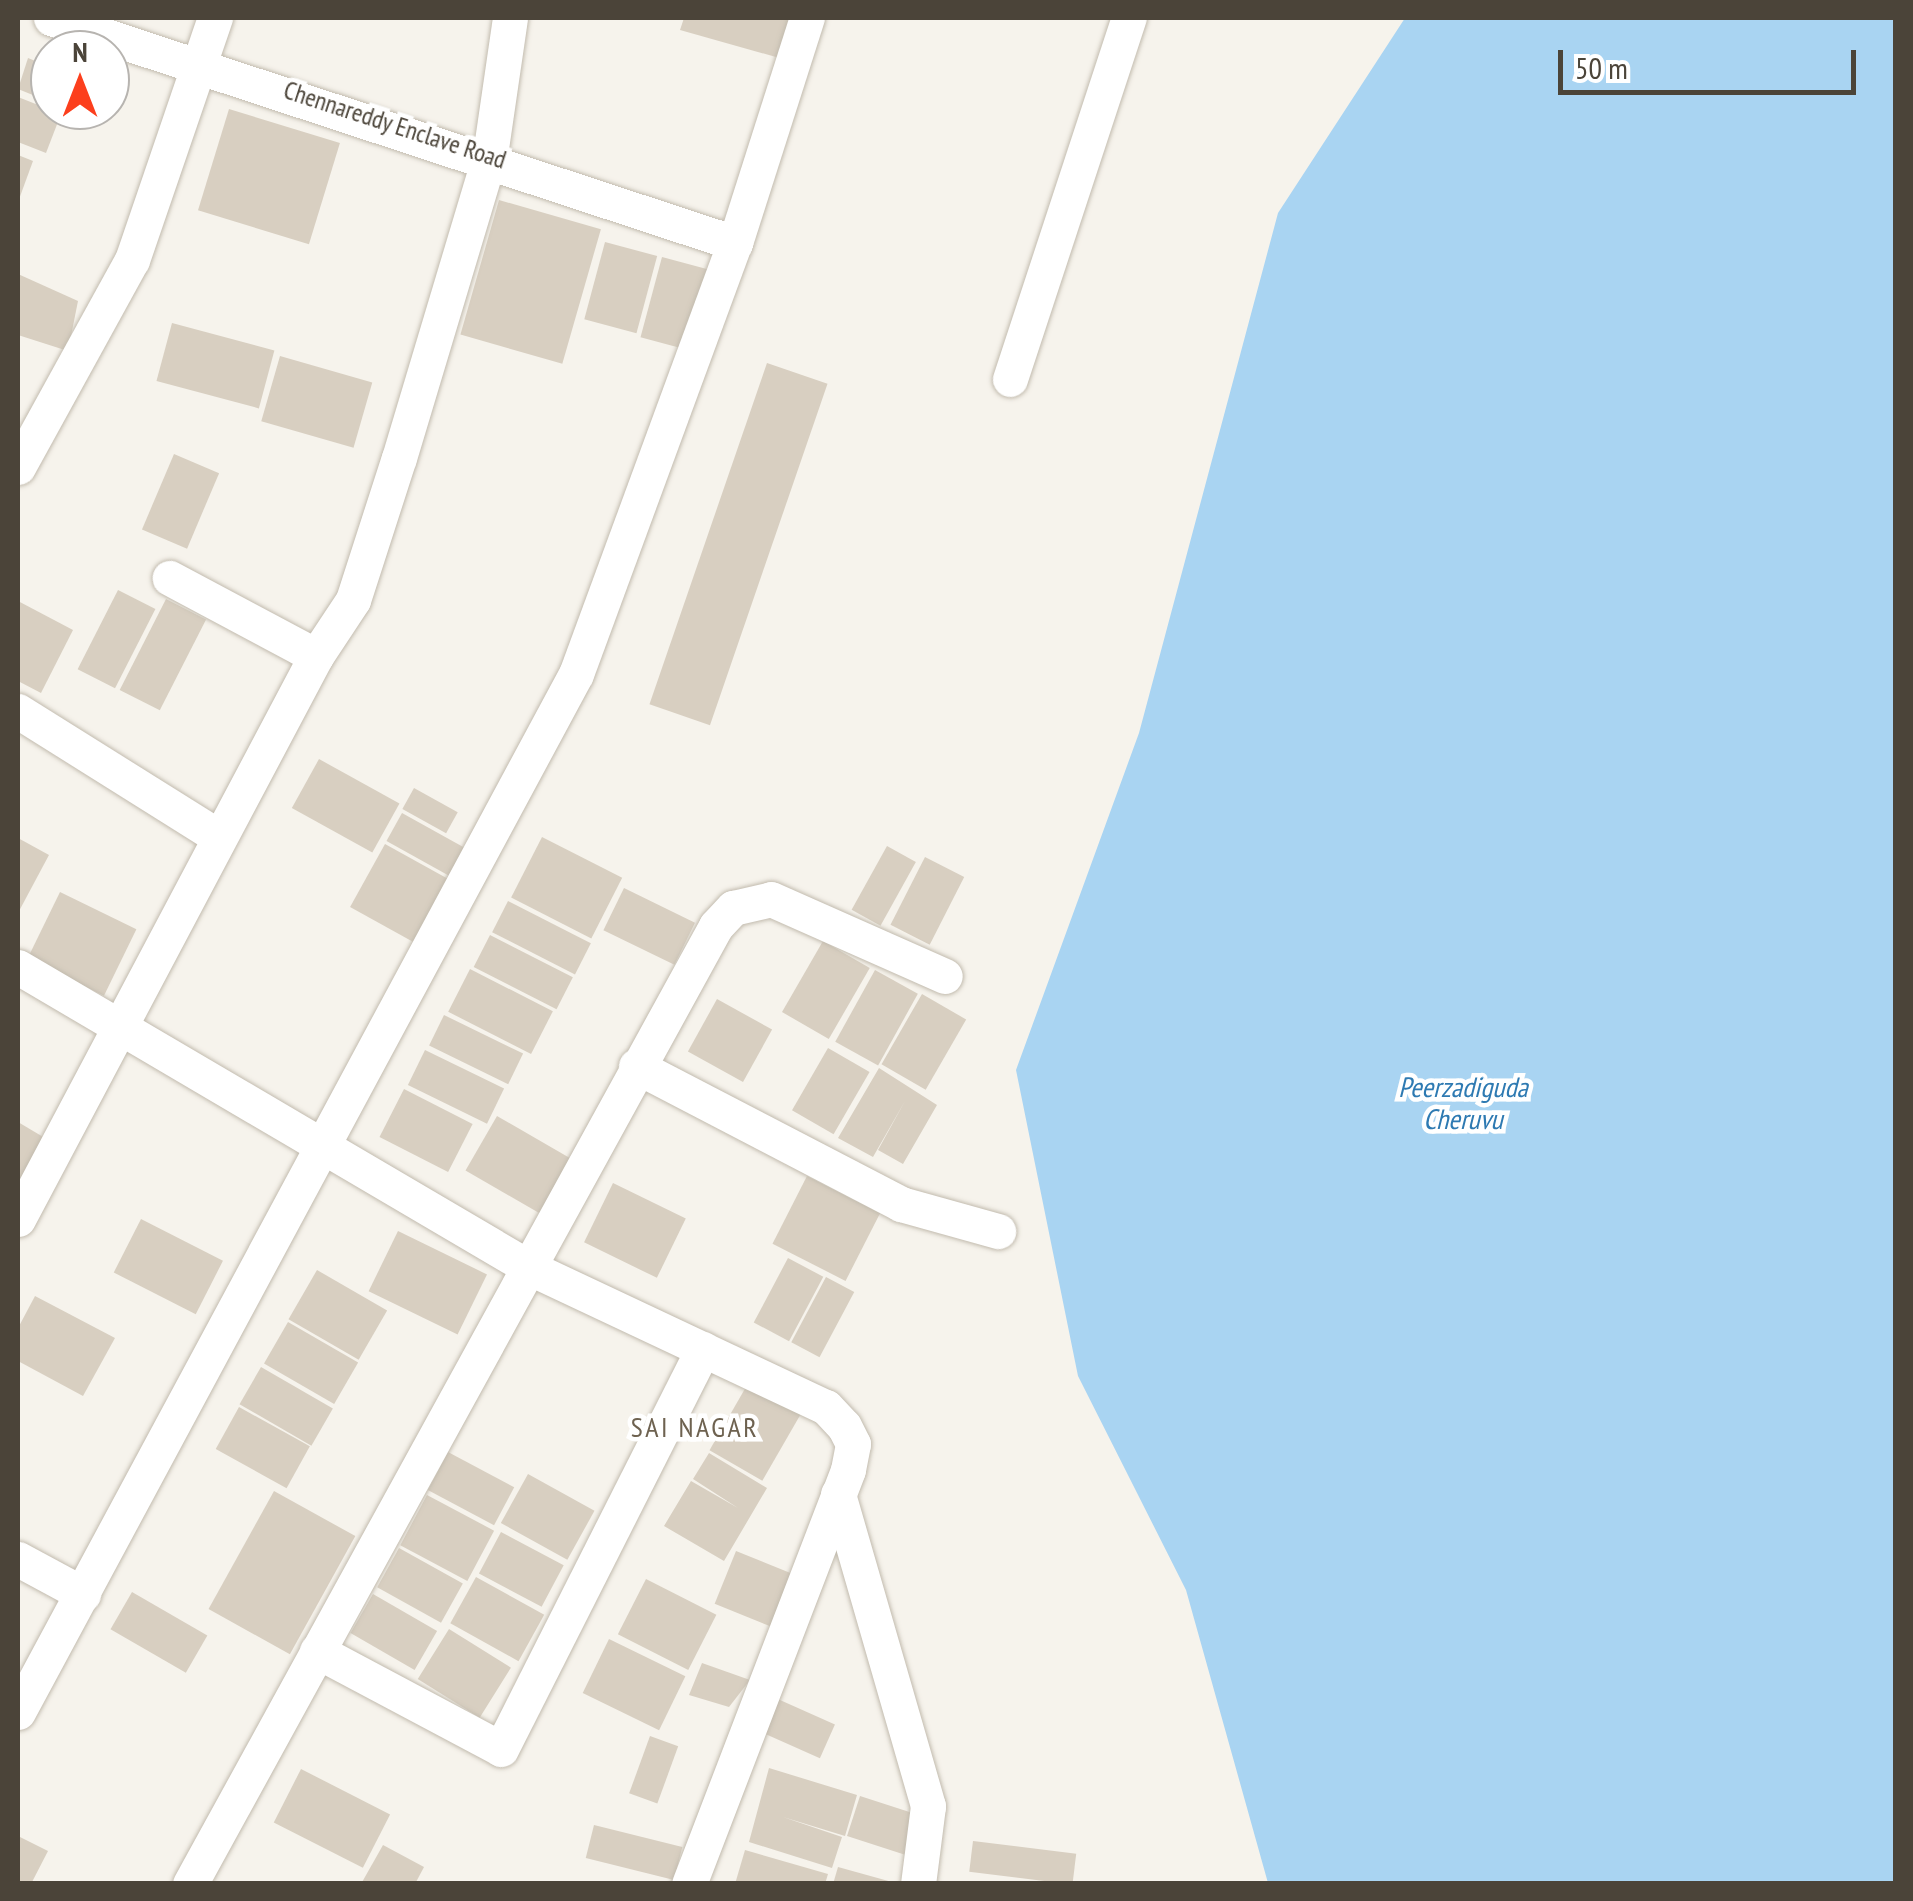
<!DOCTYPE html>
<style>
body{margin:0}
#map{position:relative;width:1913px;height:1901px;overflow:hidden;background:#f6f3ec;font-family:"PT Sans Narrow",sans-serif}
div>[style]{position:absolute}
.water>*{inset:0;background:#a9d4f2}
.building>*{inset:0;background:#d8cfc1;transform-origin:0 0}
.roads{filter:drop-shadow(0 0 2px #c2bbae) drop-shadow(0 0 2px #c2bbae)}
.street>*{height:35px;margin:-17.5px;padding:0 17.5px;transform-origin:17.5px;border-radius:17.5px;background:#fff}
span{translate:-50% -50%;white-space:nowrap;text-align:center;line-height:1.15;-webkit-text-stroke:9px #fff;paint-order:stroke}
.street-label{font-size:25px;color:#4b4439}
.water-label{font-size:28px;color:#2e7ab2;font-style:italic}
.neighbourhood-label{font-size:28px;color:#6e6250;letter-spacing:2.5px}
.frame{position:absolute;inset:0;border:20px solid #4b4439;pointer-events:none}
.north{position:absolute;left:30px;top:30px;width:100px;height:100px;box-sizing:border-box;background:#fff;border:2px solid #b7b4b0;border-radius:50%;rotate:0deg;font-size:28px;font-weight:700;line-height:40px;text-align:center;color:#4b4439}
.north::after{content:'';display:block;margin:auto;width:35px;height:45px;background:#fc3f1d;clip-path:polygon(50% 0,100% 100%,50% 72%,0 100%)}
.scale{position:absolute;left:1558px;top:50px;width:298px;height:45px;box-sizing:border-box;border:5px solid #4b4439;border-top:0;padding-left:12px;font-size:30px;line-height:35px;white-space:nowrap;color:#4b4439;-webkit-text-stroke:8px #fff;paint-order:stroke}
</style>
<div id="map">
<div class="water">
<i style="clip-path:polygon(1405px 18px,1895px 18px,1895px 1883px,1268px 1883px,1186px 1590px,1078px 1376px,1016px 1070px,1139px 733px,1278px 213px)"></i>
</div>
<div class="building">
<i style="clip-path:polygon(684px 18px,795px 18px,783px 59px,680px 30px)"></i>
<i style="clip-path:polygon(28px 58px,50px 67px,50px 102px,18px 89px)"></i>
<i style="clip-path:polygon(18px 97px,61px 114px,46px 153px,18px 142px)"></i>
<i style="left:229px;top:109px;width:116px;height:106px;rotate:17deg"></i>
<i style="clip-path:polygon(18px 155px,33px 161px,18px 202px)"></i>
<i style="left:499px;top:200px;width:106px;height:140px;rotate:16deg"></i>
<i style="left:605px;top:242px;width:54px;height:80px;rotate:15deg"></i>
<i style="left:662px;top:257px;width:53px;height:83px;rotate:15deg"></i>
<i style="clip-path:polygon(18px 274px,78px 301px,68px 351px,18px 335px)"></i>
<i style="left:172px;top:323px;width:106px;height:60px;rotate:15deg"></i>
<i style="left:280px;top:356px;width:96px;height:68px;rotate:16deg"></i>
<i style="left:767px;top:363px;width:64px;height:361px;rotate:19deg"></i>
<i style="left:174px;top:454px;width:49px;height:82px;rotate:23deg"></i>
<i style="left:118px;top:590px;width:42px;height:89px;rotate:27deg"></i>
<i style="left:166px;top:599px;width:45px;height:102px;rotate:27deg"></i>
<i style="clip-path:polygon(18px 601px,73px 630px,41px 693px,18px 681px)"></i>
<i style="left:319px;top:759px;width:92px;height:56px;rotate:29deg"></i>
<i style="left:414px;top:788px;width:50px;height:24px;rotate:29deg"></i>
<i style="left:402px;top:813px;width:71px;height:32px;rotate:29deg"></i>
<i style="left:542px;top:837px;width:90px;height:68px;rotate:27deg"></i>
<i style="clip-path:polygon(18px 838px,49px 855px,18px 913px)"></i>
<i style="left:385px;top:844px;width:79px;height:72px;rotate:29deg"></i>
<i style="left:887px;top:846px;width:33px;height:73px;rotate:29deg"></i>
<i style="left:925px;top:857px;width:44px;height:76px;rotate:27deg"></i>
<i style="left:624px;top:888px;width:79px;height:47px;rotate:26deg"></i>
<i style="left:60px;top:892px;width:85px;height:74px;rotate:26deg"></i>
<i style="left:508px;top:901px;width:93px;height:35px;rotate:27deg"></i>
<i style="left:490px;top:935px;width:93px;height:36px;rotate:27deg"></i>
<i style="left:823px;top:941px;width:54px;height:82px;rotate:30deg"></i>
<i style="left:470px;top:969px;width:93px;height:48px;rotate:27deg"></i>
<i style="left:875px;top:970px;width:49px;height:82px;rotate:29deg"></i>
<i style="left:922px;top:994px;width:51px;height:81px;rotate:30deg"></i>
<i style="left:717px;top:999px;width:63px;height:60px;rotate:29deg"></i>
<i style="left:444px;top:1015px;width:88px;height:34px;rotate:26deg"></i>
<i style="left:828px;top:1048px;width:48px;height:72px;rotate:30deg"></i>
<i style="left:425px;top:1050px;width:88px;height:39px;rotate:26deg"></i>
<i style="clip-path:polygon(879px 1068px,937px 1105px,903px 1164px,878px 1150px,905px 1101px,873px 1157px,838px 1138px)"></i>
<i style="left:404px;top:1089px;width:77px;height:54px;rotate:27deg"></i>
<i style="left:497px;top:1116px;width:99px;height:63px;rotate:30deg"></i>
<i style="clip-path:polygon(18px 1122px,55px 1144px,18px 1206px)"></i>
<i style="left:807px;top:1176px;width:82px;height:76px;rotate:27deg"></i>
<i style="left:613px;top:1183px;width:81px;height:66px;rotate:26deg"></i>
<i style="left:141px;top:1219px;width:92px;height:60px;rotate:27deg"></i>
<i style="left:398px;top:1231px;width:99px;height:67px;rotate:26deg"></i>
<i style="left:788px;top:1258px;width:40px;height:73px;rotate:28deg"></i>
<i style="left:317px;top:1270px;width:81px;height:57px;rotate:30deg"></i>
<i style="left:826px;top:1277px;width:32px;height:74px;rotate:28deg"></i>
<i style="clip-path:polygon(35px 1296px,115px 1338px,83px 1396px,18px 1361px,18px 1328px)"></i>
<i style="left:288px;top:1322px;width:81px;height:48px;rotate:30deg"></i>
<i style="left:261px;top:1367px;width:83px;height:43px;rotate:30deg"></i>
<i style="left:750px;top:1380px;width:61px;height:81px;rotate:30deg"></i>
<i style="left:239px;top:1407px;width:81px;height:48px;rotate:29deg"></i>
<i style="left:448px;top:1452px;width:75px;height:43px;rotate:28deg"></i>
<i style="clip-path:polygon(709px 1453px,767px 1488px,724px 1561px,664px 1526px,691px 1481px,738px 1508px,693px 1479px)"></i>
<i style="left:528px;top:1474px;width:76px;height:56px;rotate:29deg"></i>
<i style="left:274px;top:1491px;width:93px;height:135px;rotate:29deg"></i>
<i style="left:427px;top:1495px;width:76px;height:57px;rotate:28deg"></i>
<i style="left:501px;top:1532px;width:71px;height:47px;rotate:28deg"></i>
<i style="left:399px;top:1548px;width:73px;height:45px;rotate:29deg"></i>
<i style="left:736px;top:1551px;width:64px;height:57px;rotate:22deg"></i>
<i style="left:476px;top:1577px;width:78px;height:53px;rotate:29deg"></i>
<i style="left:646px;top:1579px;width:79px;height:62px;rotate:27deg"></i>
<i style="left:132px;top:1592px;width:87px;height:43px;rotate:30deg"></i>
<i style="left:373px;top:1594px;width:74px;height:45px;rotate:30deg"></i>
<i style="left:449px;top:1629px;width:73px;height:59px;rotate:32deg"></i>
<i style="left:609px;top:1639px;width:85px;height:60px;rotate:26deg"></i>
<i style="clip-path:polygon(702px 1663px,750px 1680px,729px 1707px,689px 1695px)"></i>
<i style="left:771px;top:1696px;width:70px;height:37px;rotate:24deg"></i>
<i style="left:650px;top:1736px;width:30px;height:61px;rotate:20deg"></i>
<i style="clip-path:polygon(769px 1768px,857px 1795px,845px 1836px,783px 1817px,842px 1837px,832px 1868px,749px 1842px)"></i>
<i style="left:301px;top:1769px;width:100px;height:60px;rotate:27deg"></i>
<i style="left:860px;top:1796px;width:69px;height:42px;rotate:18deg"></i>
<i style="left:594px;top:1825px;width:91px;height:34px;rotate:14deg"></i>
<i style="clip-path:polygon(18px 1836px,48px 1851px,31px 1884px,18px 1884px)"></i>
<i style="left:973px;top:1841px;width:104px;height:31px;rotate:7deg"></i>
<i style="clip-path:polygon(383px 1845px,424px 1867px,415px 1884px,361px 1884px)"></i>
<i style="clip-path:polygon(745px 1850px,828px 1874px,825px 1884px,735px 1884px)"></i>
<i style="clip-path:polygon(838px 1867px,892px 1882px,892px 1884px,833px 1884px)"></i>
</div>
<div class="roads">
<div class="street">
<i style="left:51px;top:18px;width:720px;rotate:18.21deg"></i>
<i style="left:1010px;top:379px;width:380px;rotate:-71.8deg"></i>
<i style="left:18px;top:467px;width:236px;rotate:-61.2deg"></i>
<i style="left:132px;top:260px;width:256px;rotate:-71.1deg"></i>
<i style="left:316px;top:656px;width:67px;rotate:-56.5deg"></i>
<i style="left:353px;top:600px;width:149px;rotate:-72.1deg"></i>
<i style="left:399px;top:458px;width:316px;rotate:-73.3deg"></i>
<i style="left:490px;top:155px;width:138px;rotate:-81.7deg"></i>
<i style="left:18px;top:711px;width:234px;rotate:32.1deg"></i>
<i style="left:18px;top:967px;width:594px;rotate:30.45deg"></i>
<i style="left:530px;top:1268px;width:327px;rotate:25.2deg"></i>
<i style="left:826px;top:1407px;width:26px;rotate:47deg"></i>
<i style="left:844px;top:1426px;width:20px;rotate:63deg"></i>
<i style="left:853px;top:1444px;width:26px;rotate:101deg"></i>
<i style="left:848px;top:1470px;width:443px;rotate:111deg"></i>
<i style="left:636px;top:1066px;width:299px;rotate:27.5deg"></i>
<i style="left:901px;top:1204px;width:101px;rotate:15.6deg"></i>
<i style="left:18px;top:1219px;width:637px;rotate:-62.11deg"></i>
<i style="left:316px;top:656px;width:166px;rotate:-151.9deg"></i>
<i style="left:838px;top:1494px;width:325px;rotate:73.9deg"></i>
<i style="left:928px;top:1806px;width:79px;rotate:97.3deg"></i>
<i style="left:18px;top:1559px;width:74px;rotate:28.3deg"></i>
<i style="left:317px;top:1651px;width:208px;rotate:28deg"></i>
<i style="left:501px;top:1749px;width:448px;rotate:-63.2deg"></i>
<i style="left:18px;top:1712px;width:1178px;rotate:-61.74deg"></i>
<i style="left:576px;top:674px;width:459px;rotate:-69.8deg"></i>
<i style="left:735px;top:243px;width:236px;rotate:-72.3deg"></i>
<i style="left:190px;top:1884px;width:1093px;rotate:-61.23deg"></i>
<i style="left:716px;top:926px;width:25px;rotate:-47deg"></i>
<i style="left:733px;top:908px;width:39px;rotate:-13deg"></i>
<i style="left:771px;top:899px;width:190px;rotate:23.9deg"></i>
</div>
</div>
<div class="street-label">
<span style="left:395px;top:125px;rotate:18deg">Chennareddy Enclave Road</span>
</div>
<div class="water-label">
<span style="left:1463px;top:1103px">Peerzadiguda<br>Cheruvu</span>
</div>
<div class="neighbourhood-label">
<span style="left:695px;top:1427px">SAI NAGAR</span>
</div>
<div class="frame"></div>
<div class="north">N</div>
<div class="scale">50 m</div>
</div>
